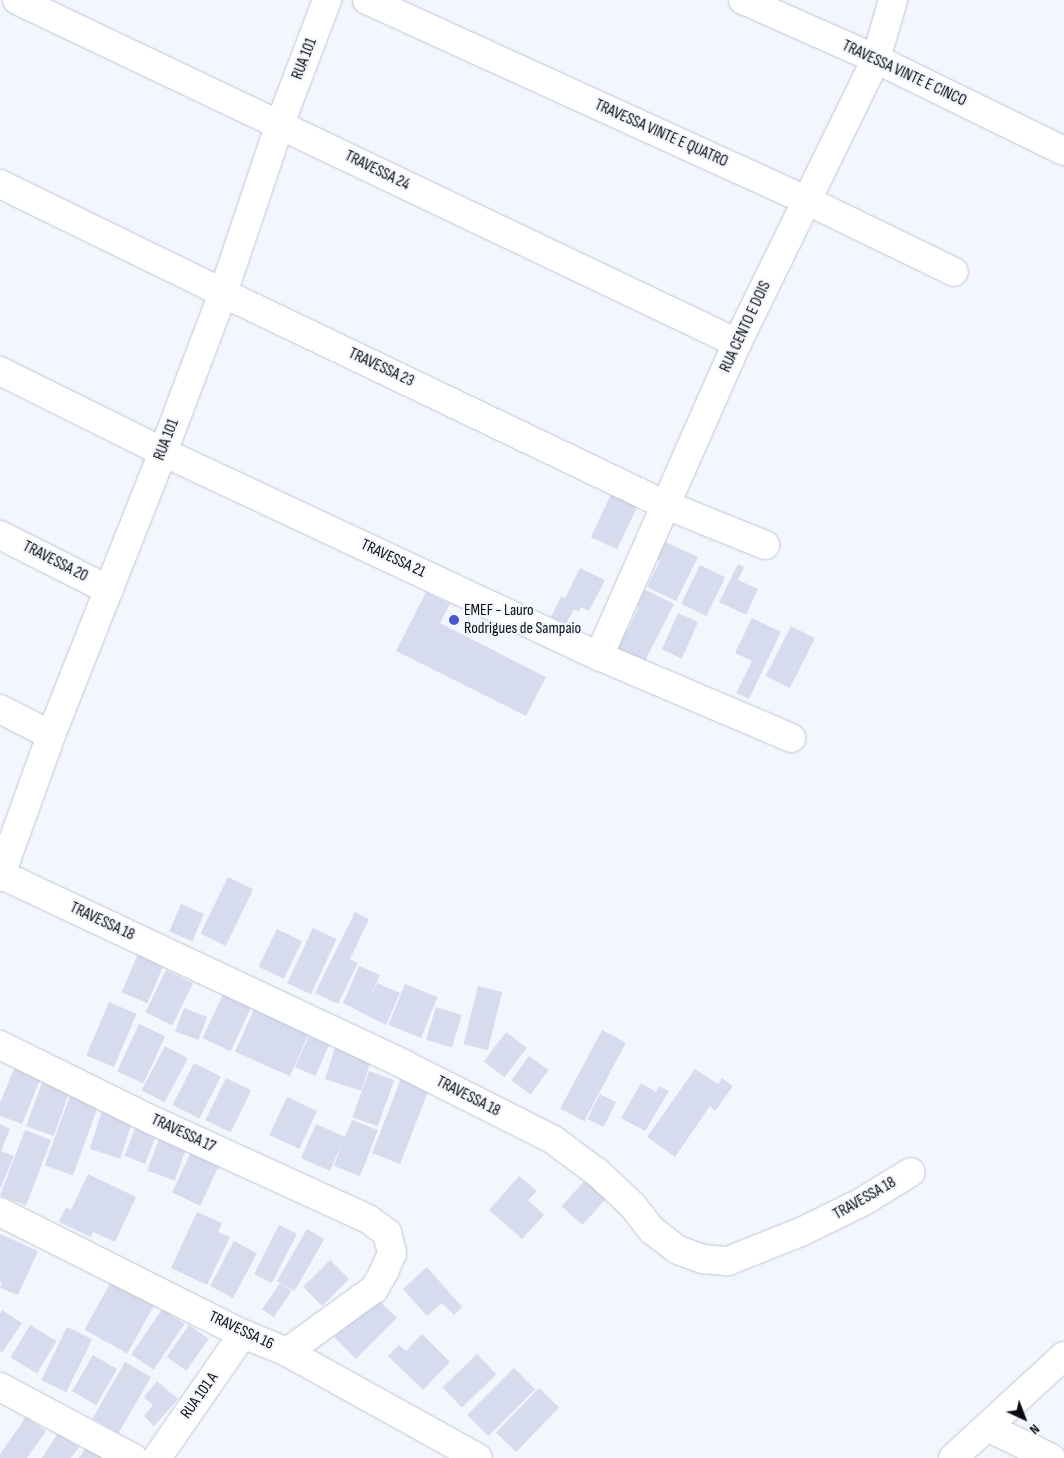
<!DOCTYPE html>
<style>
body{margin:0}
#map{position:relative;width:1064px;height:1458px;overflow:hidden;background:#f4f6fe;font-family:"Sofia Sans Condensed",sans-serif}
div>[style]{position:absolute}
.building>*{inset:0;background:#d6dcee;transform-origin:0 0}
.roads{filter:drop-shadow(0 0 1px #bfc5d6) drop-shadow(0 0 1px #bfc5d6)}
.street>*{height:28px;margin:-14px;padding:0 14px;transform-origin:14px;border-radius:14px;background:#fff}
.dots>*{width:14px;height:14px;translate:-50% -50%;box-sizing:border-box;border:2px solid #f4f6fe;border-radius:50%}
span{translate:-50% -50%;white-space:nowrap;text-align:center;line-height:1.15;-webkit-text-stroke:4.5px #f4f6fe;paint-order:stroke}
.street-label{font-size:16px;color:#0b0c12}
.poi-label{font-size:16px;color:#0b0c12}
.left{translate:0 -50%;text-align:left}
.north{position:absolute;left:999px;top:1393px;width:50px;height:50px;-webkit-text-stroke:4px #f4f6fe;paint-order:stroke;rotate:137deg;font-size:14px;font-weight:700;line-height:20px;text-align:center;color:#0b0c12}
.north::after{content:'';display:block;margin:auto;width:18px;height:22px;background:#0b0c12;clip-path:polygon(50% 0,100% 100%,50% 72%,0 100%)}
</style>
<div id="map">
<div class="building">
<i style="left:612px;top:492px;width:29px;height:50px;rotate:25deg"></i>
<i style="clip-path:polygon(663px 541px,698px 557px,676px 601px,647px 587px,660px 561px,655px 558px)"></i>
<i style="clip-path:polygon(738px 564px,744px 567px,738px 580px,758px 589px,746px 615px,719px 602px)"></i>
<i style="left:700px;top:565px;width:28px;height:43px;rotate:26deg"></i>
<i style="clip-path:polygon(580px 568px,605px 580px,589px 611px,581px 607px,579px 612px,574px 609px,566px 624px,551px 617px,561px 597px,565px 598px)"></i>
<i style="clip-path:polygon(640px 587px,674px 604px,644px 663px,611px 646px,621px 627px,628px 630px,639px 607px,632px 604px)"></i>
<i style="clip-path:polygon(426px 592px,450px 604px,440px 623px,546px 677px,526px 716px,396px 651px)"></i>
<i style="left:678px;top:613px;width:22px;height:40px;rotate:24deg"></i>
<i style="clip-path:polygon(752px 618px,781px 632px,749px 699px,736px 693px,752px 661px,735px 653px)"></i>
<i style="left:791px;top:626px;width:27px;height:56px;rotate:27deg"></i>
<i style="left:228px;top:877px;width:28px;height:63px;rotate:26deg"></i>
<i style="left:181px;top:904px;width:25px;height:30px;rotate:23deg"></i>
<i style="clip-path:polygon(355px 912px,369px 919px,350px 959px,358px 963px,338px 1004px,315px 993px)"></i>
<i style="left:313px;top:928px;width:26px;height:61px;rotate:25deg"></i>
<i style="left:277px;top:929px;width:28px;height:42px;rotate:26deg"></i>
<i style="left:140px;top:949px;width:28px;height:47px;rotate:23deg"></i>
<i style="clip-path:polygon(359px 966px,380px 975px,366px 1005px,377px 983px,400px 993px,386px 1025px,343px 1003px)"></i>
<i style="left:166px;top:970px;width:30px;height:47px;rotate:26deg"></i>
<i style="left:405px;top:984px;width:35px;height:44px;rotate:22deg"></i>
<i style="left:478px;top:986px;width:25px;height:60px;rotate:14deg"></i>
<i style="left:225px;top:990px;width:31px;height:53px;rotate:25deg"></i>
<i style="left:109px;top:1002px;width:30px;height:58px;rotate:23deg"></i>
<i style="left:255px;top:1007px;width:60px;height:49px;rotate:24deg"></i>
<i style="left:436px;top:1007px;width:27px;height:34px;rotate:17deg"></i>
<i style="left:184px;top:1008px;width:25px;height:25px;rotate:21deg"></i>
<i style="left:139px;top:1024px;width:29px;height:52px;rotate:25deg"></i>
<i style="left:602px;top:1030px;width:27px;height:89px;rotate:28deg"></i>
<i style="left:506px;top:1032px;width:26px;height:37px;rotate:37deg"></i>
<i style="left:309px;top:1036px;width:22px;height:34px;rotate:24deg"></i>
<i style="left:337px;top:1042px;width:38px;height:39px;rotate:18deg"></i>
<i style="left:165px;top:1046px;width:26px;height:50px;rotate:28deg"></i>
<i style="left:529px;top:1056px;width:24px;height:30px;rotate:36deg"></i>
<i style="left:194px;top:1063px;width:30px;height:47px;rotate:27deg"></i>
<i style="clip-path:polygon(16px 1064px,42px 1075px,22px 1124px,0 1116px,0 1103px)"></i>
<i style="clip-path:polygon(695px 1069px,718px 1084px,722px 1078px,733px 1086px,715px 1111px,710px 1106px,675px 1157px,647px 1137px)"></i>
<i style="left:369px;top:1071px;width:27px;height:49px;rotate:20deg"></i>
<i style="left:403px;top:1073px;width:30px;height:86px;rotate:21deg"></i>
<i style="left:226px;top:1078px;width:28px;height:47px;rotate:26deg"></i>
<i style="left:43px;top:1080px;width:29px;height:49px;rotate:20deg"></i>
<i style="clip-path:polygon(641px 1083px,656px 1092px,659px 1086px,669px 1091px,645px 1131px,621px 1118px)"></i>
<i style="left:71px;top:1093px;width:30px;height:77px;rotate:20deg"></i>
<i style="left:600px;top:1094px;width:18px;height:28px;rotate:27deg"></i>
<i style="left:287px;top:1097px;width:33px;height:42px;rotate:25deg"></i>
<i style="left:104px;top:1105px;width:32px;height:46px;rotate:18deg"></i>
<i style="clip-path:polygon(352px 1120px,378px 1130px,360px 1176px,334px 1166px,342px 1143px,330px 1171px,301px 1158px,316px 1124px,345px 1137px)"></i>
<i style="clip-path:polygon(0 1124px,10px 1129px,1px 1151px,14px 1156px,0 1189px)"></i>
<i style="left:136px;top:1126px;width:22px;height:32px;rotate:21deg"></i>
<i style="left:25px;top:1130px;width:28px;height:70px;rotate:21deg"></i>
<i style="left:161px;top:1133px;width:29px;height:40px;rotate:20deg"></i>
<i style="left:192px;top:1150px;width:31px;height:47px;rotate:25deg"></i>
<i style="clip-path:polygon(88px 1174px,136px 1197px,115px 1242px,93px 1232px,91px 1237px,59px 1222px,66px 1207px,71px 1210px)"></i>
<i style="clip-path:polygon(519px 1176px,537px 1191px,528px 1200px,544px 1215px,522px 1239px,489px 1210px)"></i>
<i style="left:587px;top:1178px;width:28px;height:38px;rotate:42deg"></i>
<i style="clip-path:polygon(197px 1212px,222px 1223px,218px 1232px,230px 1237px,207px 1285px,171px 1268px)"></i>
<i style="left:279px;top:1225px;width:20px;height:55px;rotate:27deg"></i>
<i style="left:307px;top:1229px;width:20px;height:60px;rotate:30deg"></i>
<i style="clip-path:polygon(0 1234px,38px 1251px,18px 1295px,0 1288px,2px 1282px,0 1281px)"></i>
<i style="left:234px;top:1241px;width:26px;height:51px;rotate:28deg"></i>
<i style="left:330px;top:1260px;width:27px;height:38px;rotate:45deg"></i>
<i style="clip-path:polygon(427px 1267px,462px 1307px,454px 1315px,442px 1303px,427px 1316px,403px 1289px)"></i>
<i style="left:112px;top:1280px;width:49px;height:57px;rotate:29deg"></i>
<i style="left:280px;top:1283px;width:14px;height:32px;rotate:34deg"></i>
<i style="left:375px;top:1296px;width:31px;height:58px;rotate:45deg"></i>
<i style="left:162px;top:1309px;width:27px;height:55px;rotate:34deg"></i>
<i style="clip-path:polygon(2px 1310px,22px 1323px,2px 1353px,0 1351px,0 1314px)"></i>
<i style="left:30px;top:1325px;width:31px;height:38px;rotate:31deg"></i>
<i style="left:189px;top:1325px;width:24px;height:39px;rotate:35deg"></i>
<i style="left:67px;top:1327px;width:28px;height:59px;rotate:26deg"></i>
<i style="clip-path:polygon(422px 1334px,450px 1362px,423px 1390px,388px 1356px,399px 1345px,406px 1351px)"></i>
<i style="left:477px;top:1354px;width:28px;height:48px;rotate:46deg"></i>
<i style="left:93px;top:1355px;width:28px;height:42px;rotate:30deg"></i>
<i style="left:125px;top:1362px;width:30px;height:65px;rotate:30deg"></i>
<i style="left:514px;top:1368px;width:30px;height:66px;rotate:45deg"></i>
<i style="clip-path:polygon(157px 1381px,178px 1399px,154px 1426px,144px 1416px,153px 1405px,144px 1397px)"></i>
<i style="left:539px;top:1388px;width:28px;height:62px;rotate:44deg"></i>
<i style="clip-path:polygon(26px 1417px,46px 1431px,27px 1458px,0 1458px,0 1454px)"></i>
<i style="clip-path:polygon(58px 1433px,79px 1447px,71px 1458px,42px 1458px)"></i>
<i style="clip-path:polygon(88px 1445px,106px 1458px,79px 1458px)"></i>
</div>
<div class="roads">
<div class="street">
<i style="left:17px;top:0;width:798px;rotate:25.47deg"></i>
<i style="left:367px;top:0;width:485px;rotate:24.5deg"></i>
<i style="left:808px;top:201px;width:162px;rotate:25.9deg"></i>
<i style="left:743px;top:0;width:145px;rotate:23.9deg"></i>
<i style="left:876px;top:59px;width:209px;rotate:26.1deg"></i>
<i style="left:0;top:184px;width:248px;rotate:26deg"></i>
<i style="left:223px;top:293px;width:491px;rotate:25.6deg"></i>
<i style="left:666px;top:505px;width:107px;rotate:22deg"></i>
<i style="left:0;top:371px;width:182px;rotate:26.4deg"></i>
<i style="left:163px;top:452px;width:481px;rotate:25.1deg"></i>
<i style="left:599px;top:656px;width:209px;rotate:23.1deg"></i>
<i style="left:0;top:535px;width:122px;rotate:26.8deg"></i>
<i style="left:599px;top:656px;width:342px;rotate:-66.2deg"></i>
<i style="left:737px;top:343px;width:316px;rotate:-63.9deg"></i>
<i style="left:876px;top:59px;width:61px;rotate:-73.9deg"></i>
<i style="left:0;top:709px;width:57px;rotate:27deg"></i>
<i style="left:0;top:874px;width:448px;rotate:25.2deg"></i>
<i style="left:405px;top:1065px;width:165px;rotate:26.7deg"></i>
<i style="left:552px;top:1139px;width:57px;rotate:36.5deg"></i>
<i style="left:598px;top:1173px;width:48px;rotate:43.3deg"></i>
<i style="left:633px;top:1206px;width:31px;rotate:52deg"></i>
<i style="left:652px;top:1230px;width:33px;rotate:38deg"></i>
<i style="left:678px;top:1250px;width:27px;rotate:20deg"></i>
<i style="left:703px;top:1259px;width:25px;rotate:5deg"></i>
<i style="left:728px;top:1261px;width:81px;rotate:-21.8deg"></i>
<i style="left:803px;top:1231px;width:66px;rotate:-26.2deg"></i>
<i style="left:862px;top:1202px;width:57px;rotate:-31.5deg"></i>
<i style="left:0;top:877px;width:151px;rotate:-70.2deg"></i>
<i style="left:51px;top:735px;width:304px;rotate:-68.4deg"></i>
<i style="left:163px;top:452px;width:170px;rotate:-69.3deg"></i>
<i style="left:223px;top:293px;width:178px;rotate:-71.4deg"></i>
<i style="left:280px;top:124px;width:133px;rotate:-69.2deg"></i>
<i style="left:0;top:1045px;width:172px;rotate:26.3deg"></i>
<i style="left:154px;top:1121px;width:235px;rotate:24.6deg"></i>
<i style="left:368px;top:1219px;width:24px;rotate:36deg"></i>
<i style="left:387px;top:1233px;width:21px;rotate:76deg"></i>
<i style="left:392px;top:1253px;width:21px;rotate:113deg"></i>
<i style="left:384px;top:1272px;width:20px;rotate:120deg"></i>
<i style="left:374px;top:1289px;width:107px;rotate:144.1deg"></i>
<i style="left:0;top:1212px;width:272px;rotate:26.7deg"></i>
<i style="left:243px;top:1334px;width:48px;rotate:22.2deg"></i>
<i style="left:287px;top:1352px;width:218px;rotate:29deg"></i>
<i style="left:0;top:1387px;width:151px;rotate:28.1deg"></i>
<i style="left:987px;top:1427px;width:71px;rotate:25.8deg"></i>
<i style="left:157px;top:1458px;width:151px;rotate:-55.3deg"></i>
<i style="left:953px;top:1458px;width:151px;rotate:-42.6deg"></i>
</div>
</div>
<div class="dots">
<i style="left:454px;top:620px;background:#4759ce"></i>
</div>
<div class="street-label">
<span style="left:305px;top:59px;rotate:-69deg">RUA 101</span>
<span style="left:904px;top:74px;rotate:25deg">TRAVESSA VINTE E CINCO</span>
<span style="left:661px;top:134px;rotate:24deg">TRAVESSA VINTE E QUATRO</span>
<span style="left:377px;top:171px;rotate:26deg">TRAVESSA 24</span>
<span style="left:746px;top:327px;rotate:-65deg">RUA CENTO E DOIS</span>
<span style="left:381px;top:368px;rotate:25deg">TRAVESSA 23</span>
<span style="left:167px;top:440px;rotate:-69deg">RUA 101</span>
<span style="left:393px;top:559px;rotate:25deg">TRAVESSA 21</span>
<span style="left:55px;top:562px;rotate:27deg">TRAVESSA 20</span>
<span style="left:102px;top:922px;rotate:25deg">TRAVESSA 18</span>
<span style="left:468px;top:1097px;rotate:27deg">TRAVESSA 18</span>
<span style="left:183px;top:1134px;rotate:25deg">TRAVESSA 17</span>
<span style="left:865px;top:1199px;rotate:-30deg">TRAVESSA 18</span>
<span style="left:241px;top:1331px;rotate:25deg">TRAVESSA 16</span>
<span style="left:200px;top:1396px;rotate:-55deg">RUA 101 A</span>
</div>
<div class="poi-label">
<span class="left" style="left:464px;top:620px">EMEF - Lauro<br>Rodrigues de Sampaio</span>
</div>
<div class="north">N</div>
</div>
